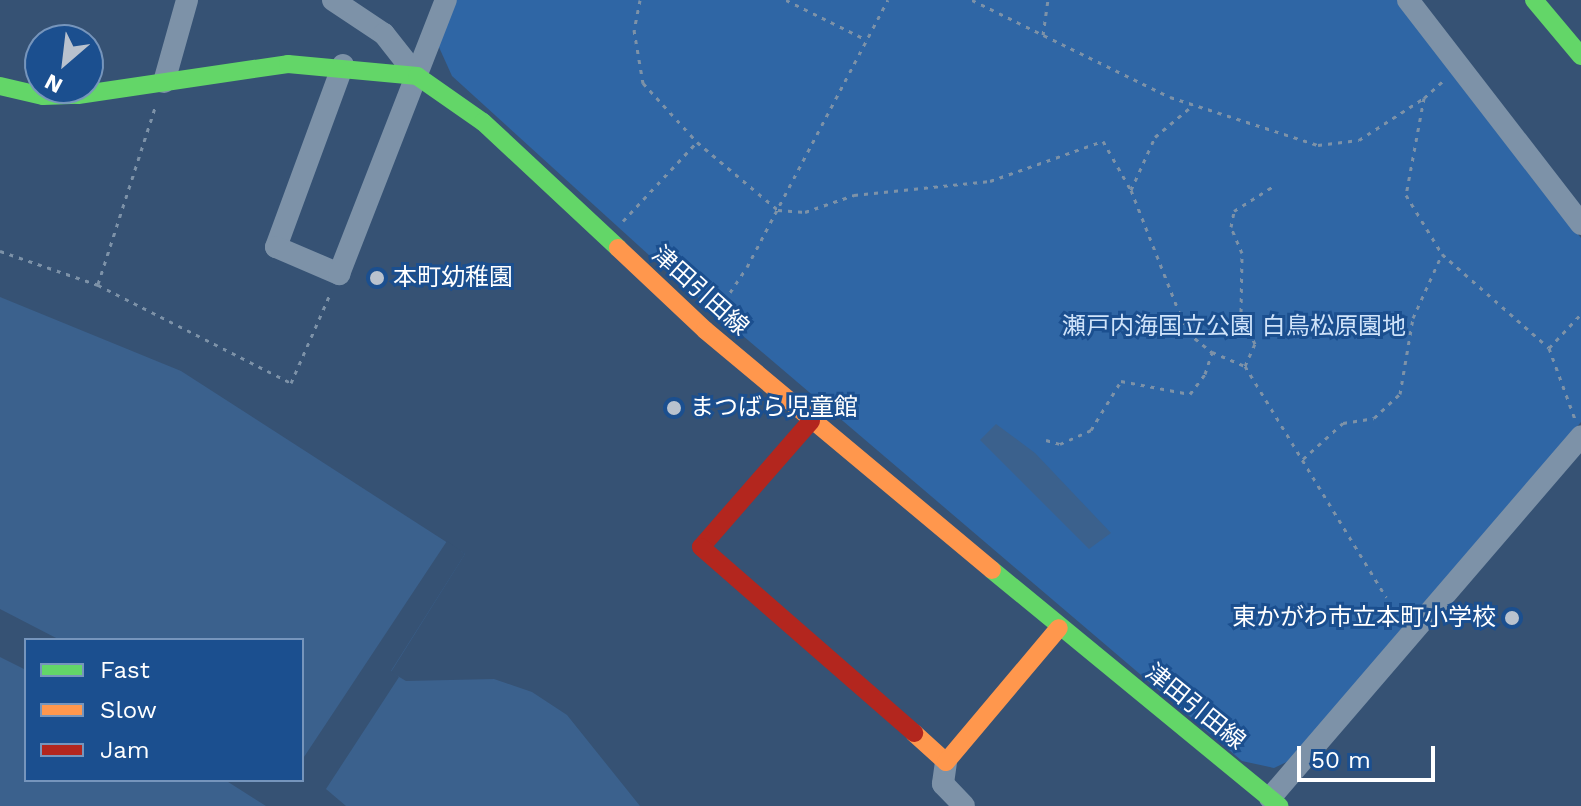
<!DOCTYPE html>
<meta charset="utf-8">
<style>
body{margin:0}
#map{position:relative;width:1581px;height:806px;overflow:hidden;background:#365274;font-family:"Work Sans","Noto Sans JP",sans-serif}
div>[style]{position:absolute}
.green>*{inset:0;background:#2f66a5}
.water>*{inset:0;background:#3b618d}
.pier>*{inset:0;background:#365274}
.path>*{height:3px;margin-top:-1.5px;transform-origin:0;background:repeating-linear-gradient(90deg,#7d92a8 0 4px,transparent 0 10px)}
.street>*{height:22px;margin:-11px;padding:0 11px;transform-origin:11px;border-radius:11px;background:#7d92a8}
.fast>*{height:18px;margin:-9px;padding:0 9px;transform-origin:9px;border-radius:9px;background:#63d668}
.slow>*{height:18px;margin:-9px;padding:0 9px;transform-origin:9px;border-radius:9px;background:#ff974d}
.jam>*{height:18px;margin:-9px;padding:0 9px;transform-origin:9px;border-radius:9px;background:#b3261e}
.dots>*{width:22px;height:22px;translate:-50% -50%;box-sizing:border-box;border:4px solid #1b4f8f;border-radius:50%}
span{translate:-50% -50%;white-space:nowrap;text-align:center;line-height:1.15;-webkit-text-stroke:6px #1b4f8f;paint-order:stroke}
.poi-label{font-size:24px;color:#fff}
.left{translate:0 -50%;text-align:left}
.right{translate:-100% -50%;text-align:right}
.street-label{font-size:24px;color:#fff}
.park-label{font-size:24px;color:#cfe3fa}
.legend{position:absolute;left:24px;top:638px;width:280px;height:144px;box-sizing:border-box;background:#1b4f8f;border:2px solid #7695bc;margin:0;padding:10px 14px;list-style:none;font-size:24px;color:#fff}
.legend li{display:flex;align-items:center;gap:16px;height:40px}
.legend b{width:40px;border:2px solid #7695bc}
.north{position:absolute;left:24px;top:24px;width:80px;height:80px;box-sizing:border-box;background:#1b4f8f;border:2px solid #7695bc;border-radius:50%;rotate:208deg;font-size:22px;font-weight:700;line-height:32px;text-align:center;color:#fff}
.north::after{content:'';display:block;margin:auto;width:28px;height:36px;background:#b9c2ce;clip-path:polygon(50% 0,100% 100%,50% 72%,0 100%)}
.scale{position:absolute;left:1297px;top:746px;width:138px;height:36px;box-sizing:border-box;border:4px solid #fff;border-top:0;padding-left:10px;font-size:24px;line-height:28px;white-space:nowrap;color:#fff;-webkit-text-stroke:6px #1b4f8f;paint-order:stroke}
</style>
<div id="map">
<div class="green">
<i style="clip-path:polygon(456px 0,1398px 0,1581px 238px,1581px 422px,1295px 758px,1274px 768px,1242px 761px,661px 266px,452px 76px,438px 45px)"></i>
</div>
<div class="water">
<i style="clip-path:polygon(evenodd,0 297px,181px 371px,465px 554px,391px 672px,406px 681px,494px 679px,532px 692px,567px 715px,640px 806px,0 806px,0 297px,26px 640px,302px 640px,302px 780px,26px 780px,26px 640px)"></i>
<i style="clip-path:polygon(996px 424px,1035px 453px,1111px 533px,1089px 549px,980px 440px)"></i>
</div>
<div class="pier">
<i style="clip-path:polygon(447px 541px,465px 554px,391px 671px,399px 677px,326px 789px,346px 806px,266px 806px,225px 780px,302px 780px,302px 760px)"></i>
<i style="clip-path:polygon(0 609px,60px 640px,26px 640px,26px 670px,0 657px)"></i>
</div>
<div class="path">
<i style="left:640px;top:0;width:31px;rotate:101deg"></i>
<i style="left:634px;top:30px;width:54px;rotate:80.4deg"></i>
<i style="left:643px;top:83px;width:80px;rotate:47.5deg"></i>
<i style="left:786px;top:0;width:90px;rotate:26.3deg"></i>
<i style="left:972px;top:0;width:220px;rotate:26.1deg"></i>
<i style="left:1170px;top:97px;width:156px;rotate:18deg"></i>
<i style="left:1318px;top:145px;width:41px;rotate:-7deg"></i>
<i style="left:1359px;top:140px;width:77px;rotate:-32.9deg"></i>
<i style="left:1424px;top:98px;width:99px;rotate:100.5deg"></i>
<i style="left:1406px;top:195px;width:69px;rotate:58.6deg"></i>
<i style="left:1442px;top:254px;width:142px;rotate:41.3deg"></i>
<i style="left:1549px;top:348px;width:76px;rotate:69.9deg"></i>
<i style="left:1043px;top:35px;width:35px;rotate:-82deg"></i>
<i style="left:1424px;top:98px;width:28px;rotate:-42deg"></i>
<i style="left:1131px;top:190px;width:58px;rotate:-65.6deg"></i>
<i style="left:1155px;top:137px;width:50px;rotate:-40.1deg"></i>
<i style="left:623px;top:221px;width:108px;rotate:-46.9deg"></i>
<i style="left:697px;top:142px;width:106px;rotate:40deg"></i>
<i style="left:778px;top:210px;width:27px;rotate:4deg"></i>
<i style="left:805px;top:212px;width:52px;rotate:-19.1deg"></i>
<i style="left:854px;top:195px;width:137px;rotate:-5.9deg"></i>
<i style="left:990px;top:181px;width:120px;rotate:-19.5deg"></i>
<i style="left:1103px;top:141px;width:56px;rotate:60.3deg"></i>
<i style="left:1131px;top:190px;width:153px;rotate:68.5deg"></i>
<i style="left:1187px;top:332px;width:32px;rotate:39deg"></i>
<i style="left:1212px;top:352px;width:36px;rotate:23deg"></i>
<i style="left:1245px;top:366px;width:271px;rotate:58.6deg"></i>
<i style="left:0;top:251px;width:104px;rotate:19.1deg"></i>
<i style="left:98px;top:285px;width:216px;rotate:26.9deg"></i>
<i style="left:291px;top:383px;width:99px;rotate:-66.3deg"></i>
<i style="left:98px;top:284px;width:185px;rotate:-72.1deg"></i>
<i style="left:719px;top:309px;width:50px;rotate:-56.3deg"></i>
<i style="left:747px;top:267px;width:302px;rotate:-62.2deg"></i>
<i style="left:1549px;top:348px;width:47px;rotate:-46.7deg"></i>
<i style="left:1245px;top:366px;width:24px;rotate:-66deg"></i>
<i style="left:1255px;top:344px;width:35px;rotate:-114deg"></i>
<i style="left:1241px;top:312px;width:59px;rotate:-89deg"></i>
<i style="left:1242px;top:253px;width:28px;rotate:-113deg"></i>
<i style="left:1231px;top:227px;width:16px;rotate:-79deg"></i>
<i style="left:1234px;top:211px;width:45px;rotate:-32.3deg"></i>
<i style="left:1046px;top:440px;width:15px;rotate:16deg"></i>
<i style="left:1060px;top:444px;width:34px;rotate:-24deg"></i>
<i style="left:1091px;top:430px;width:57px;rotate:-58.5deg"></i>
<i style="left:1121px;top:381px;width:70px;rotate:10.7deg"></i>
<i style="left:1190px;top:394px;width:25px;rotate:-53deg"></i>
<i style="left:1205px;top:374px;width:23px;rotate:-72deg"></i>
<i style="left:1303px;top:459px;width:54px;rotate:-42deg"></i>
<i style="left:1343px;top:423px;width:31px;rotate:-9deg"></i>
<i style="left:1374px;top:418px;width:35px;rotate:-43deg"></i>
<i style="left:1400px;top:394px;width:77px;rotate:-80.3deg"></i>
<i style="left:1413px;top:318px;width:70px;rotate:-65.6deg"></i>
</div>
<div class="street">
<i style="left:333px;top:0;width:61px;rotate:33.7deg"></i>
<i style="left:384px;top:34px;width:53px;rotate:51.8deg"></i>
<i style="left:1408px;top:0;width:283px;rotate:52.3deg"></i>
<i style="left:343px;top:65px;width:194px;rotate:110.2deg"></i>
<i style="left:276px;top:247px;width:69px;rotate:23.2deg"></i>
<i style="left:339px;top:274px;width:294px;rotate:-68.7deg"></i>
<i style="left:164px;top:82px;width:85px;rotate:-74.3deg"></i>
<i style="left:946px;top:762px;width:22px;rotate:98deg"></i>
<i style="left:943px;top:784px;width:30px;rotate:46deg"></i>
<i style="left:1270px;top:798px;width:477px;rotate:-49.3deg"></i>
</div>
<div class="fast">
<i style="left:1534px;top:0;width:73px;rotate:50deg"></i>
<i style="left:0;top:86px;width:44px;rotate:13.1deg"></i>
<i style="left:43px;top:96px;width:35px;rotate:-2deg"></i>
<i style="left:78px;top:95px;width:212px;rotate:-8.4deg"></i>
<i style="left:288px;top:64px;width:130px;rotate:5.3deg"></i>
<i style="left:417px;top:76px;width:80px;rotate:34.9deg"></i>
<i style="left:483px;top:122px;width:185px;rotate:43deg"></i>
<i style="left:992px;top:570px;width:372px;rotate:39.4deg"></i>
</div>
<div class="slow">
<i style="left:618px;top:248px;width:120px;rotate:43.3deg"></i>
<i style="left:705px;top:330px;width:374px;rotate:39.9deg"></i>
<i style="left:914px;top:733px;width:43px;rotate:42.2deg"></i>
<i style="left:946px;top:762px;width:175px;rotate:-49.9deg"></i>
</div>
<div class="jam">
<i style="left:811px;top:421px;width:167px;rotate:131.1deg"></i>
<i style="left:701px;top:547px;width:283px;rotate:41.1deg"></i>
</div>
<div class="dots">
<i style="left:377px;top:278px;background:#b9c2ce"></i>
<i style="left:674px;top:408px;background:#b9c2ce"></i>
<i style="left:1512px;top:618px;background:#b9c2ce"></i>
</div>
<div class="poi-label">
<span class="left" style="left:393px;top:278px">本町幼稚園</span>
<span class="left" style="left:690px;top:408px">まつばら児童館</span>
<span class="right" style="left:1496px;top:618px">東かがわ市立本町小学校</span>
</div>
<div class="street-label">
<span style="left:700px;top:291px;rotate:42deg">津田引田線</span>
<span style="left:1195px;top:707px;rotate:39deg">津田引田線</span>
</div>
<div class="park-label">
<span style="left:1234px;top:327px">瀬戸内海国立公園 白鳥松原園地</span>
</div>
<ul class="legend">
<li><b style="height:10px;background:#63d668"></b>Fast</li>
<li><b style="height:10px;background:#ff974d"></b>Slow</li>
<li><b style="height:10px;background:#b3261e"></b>Jam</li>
</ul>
<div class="north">N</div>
<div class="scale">50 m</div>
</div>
